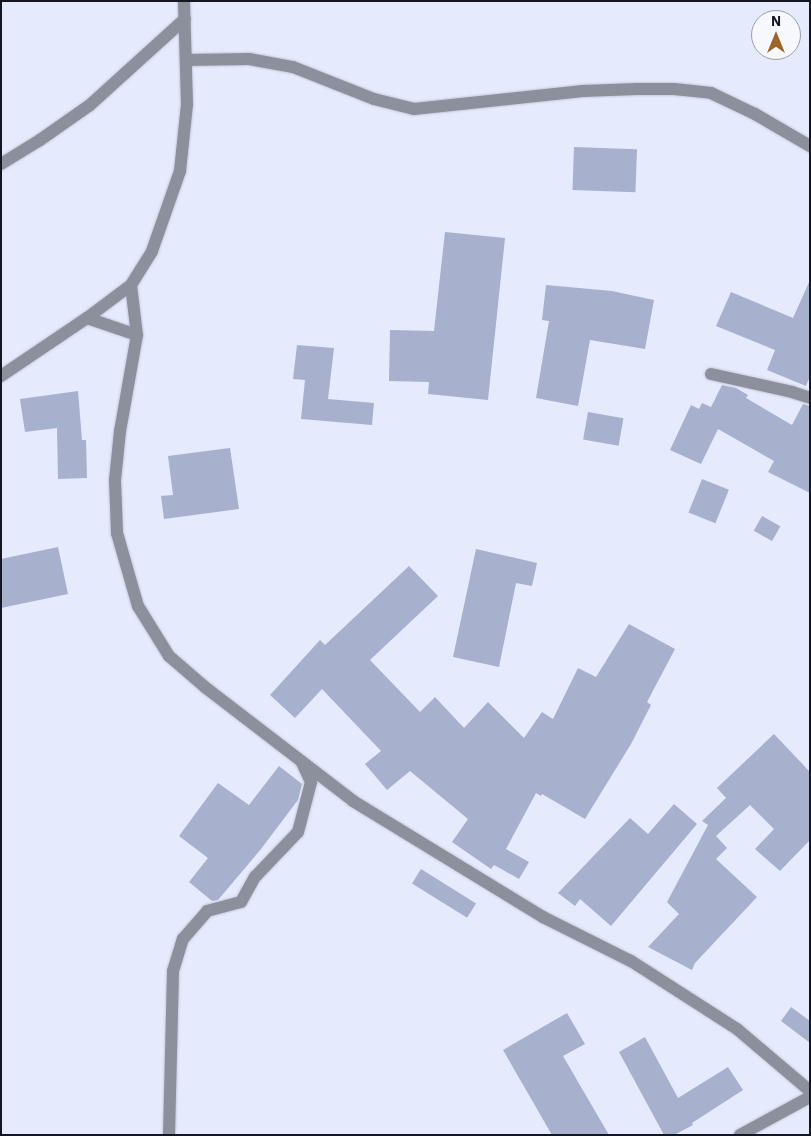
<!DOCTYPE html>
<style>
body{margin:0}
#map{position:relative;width:811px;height:1136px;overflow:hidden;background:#e5eafd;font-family:"IBM Plex Sans",sans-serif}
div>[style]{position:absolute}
.building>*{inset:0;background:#a7b0cd;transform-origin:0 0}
.roads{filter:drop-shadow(0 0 1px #c4c8da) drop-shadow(0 0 1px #c4c8da)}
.minor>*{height:12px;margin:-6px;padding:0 6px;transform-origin:6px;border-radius:6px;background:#8c909d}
span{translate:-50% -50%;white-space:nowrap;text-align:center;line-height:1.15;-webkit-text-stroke:5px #f6f8fe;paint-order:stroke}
.frame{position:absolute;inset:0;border:2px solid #141621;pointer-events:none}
.north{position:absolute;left:751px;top:10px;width:50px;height:50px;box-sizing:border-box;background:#f6f8fe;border:1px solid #9c9ea6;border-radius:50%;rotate:0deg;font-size:14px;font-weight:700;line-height:20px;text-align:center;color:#141621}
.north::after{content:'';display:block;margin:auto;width:18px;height:22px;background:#9e6325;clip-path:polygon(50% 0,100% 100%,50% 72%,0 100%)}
</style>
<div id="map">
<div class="building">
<i style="left:574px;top:147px;width:63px;height:43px;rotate:2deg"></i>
<i style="clip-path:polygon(445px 232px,505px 238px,488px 400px,428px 394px,429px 382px,389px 381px,390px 330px,434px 331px)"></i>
<i style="clip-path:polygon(810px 280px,810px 376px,806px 386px,767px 370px,775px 350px,716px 326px,731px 292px,793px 318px)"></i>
<i style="clip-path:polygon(546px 285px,612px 291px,654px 300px,645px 349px,590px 340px,578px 406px,536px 398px,549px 321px,542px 320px)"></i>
<i style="clip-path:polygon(297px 345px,334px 348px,328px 399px,374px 403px,372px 425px,301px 419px,305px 380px,293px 379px)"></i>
<i style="clip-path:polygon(722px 385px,736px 388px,748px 395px,746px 398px,792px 425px,803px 404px,810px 406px,810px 493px,768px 472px,774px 461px,718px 429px,701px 464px,670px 450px,691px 405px,699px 409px,702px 403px,711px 407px)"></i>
<i style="clip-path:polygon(78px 391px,82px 440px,86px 440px,87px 478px,58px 479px,57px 428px,25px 432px,20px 399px)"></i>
<i style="left:588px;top:412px;width:36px;height:28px;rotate:10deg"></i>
<i style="clip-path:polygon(230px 448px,239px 509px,164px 519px,161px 496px,173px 495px,168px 456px)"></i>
<i style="left:702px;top:479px;width:29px;height:36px;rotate:22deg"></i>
<i style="left:762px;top:516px;width:21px;height:17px;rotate:29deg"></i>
<i style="clip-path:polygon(58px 547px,68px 594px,1px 608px,1px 559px)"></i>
<i style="clip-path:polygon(476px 549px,537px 563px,532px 586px,516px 583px,499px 667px,453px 657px)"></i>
<i style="clip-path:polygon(409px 566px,438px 596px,370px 660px,420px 712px,435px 697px,464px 728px,488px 702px,524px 738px,542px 712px,553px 719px,578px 668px,596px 677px,629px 624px,675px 649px,647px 702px,651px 705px,631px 744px,585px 819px,542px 794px,541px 796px,536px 793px,506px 849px,529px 862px,519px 879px,494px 865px,491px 869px,452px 842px,468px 819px,410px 771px,387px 790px,365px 764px,381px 751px,322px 689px,295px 718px,270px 695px,320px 640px,325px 645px)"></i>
<i style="clip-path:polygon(774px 734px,810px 772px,810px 840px,780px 871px,755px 849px,774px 829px,750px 805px,716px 836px,727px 848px,716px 859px,757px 897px,695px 963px,692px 970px,648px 947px,679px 914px,667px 902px,708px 825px,702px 821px,726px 798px,717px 788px)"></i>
<i style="clip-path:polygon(279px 766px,302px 784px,298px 800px,261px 849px,218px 900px,212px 901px,189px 882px,208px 858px,179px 836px,218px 783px,249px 805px)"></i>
<i style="clip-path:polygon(674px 804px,697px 824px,611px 926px,580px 899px,575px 906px,558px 893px,630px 818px,648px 834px)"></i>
<i style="left:421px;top:869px;width:65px;height:17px;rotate:32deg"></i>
<i style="clip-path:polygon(791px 1007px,810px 1021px,810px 1043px,781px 1021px)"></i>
<i style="clip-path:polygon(567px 1013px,585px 1044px,563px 1056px,609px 1135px,552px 1135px,503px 1050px)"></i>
<i style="clip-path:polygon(645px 1037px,678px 1098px,728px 1067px,743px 1090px,692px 1123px,693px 1125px,674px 1135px,664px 1135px,619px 1052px)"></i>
</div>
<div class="roads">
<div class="minor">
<i style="left:186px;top:60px;width:63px;rotate:-0.9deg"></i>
<i style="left:249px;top:59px;width:45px;rotate:10.3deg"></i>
<i style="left:293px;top:67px;width:87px;rotate:21.6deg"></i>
<i style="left:374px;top:99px;width:41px;rotate:14deg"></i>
<i style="left:414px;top:109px;width:170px;rotate:-6.1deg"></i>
<i style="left:583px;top:91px;width:54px;rotate:-2.1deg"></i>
<i style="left:637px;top:89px;width:37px"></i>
<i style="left:674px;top:89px;width:37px;rotate:6deg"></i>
<i style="left:711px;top:93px;width:49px;rotate:25.5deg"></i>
<i style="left:755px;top:114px;width:64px;rotate:30.2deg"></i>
<i style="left:1px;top:164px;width:46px;rotate:-31.6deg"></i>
<i style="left:40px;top:140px;width:61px;rotate:-35deg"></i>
<i style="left:90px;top:105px;width:128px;rotate:-42.2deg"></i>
<i style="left:131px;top:285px;width:50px;rotate:83.2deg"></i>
<i style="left:137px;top:335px;width:97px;rotate:100deg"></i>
<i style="left:120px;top:431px;width:49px;rotate:95.8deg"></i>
<i style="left:115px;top:480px;width:53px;rotate:87.8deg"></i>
<i style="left:117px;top:533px;width:76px;rotate:74deg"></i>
<i style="left:138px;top:606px;width:59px;rotate:58.2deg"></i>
<i style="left:169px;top:656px;width:49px;rotate:40.9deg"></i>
<i style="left:206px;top:688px;width:185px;rotate:37.5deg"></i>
<i style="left:353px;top:801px;width:223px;rotate:31.4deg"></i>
<i style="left:543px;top:917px;width:98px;rotate:26.6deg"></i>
<i style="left:631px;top:961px;width:126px;rotate:32.7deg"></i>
<i style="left:737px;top:1029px;width:96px;rotate:40.3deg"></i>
<i style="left:87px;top:318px;width:53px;rotate:18.8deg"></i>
<i style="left:711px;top:374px;width:83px;rotate:12.5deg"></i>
<i style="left:792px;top:392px;width:19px;rotate:18deg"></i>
<i style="left:1px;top:376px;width:104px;rotate:-34deg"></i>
<i style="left:87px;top:318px;width:55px;rotate:-36.9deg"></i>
<i style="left:131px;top:285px;width:40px;rotate:-58deg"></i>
<i style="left:152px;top:251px;width:85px;rotate:-70.7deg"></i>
<i style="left:180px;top:171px;width:67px;rotate:-84deg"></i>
<i style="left:187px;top:104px;width:103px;rotate:-91.7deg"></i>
<i style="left:169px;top:1135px;width:164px;rotate:-88.6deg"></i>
<i style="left:173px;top:971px;width:34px;rotate:-73deg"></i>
<i style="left:183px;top:939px;width:37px;rotate:-49deg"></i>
<i style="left:207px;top:911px;width:35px;rotate:-15deg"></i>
<i style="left:241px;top:902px;width:29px;rotate:-61deg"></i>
<i style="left:255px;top:877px;width:62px;rotate:-46.3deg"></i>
<i style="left:298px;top:832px;width:52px;rotate:-75.4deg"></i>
<i style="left:311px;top:782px;width:23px;rotate:-115deg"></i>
<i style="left:740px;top:1135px;width:80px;rotate:-28.5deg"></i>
</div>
</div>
<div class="frame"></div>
<div class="north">N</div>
</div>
